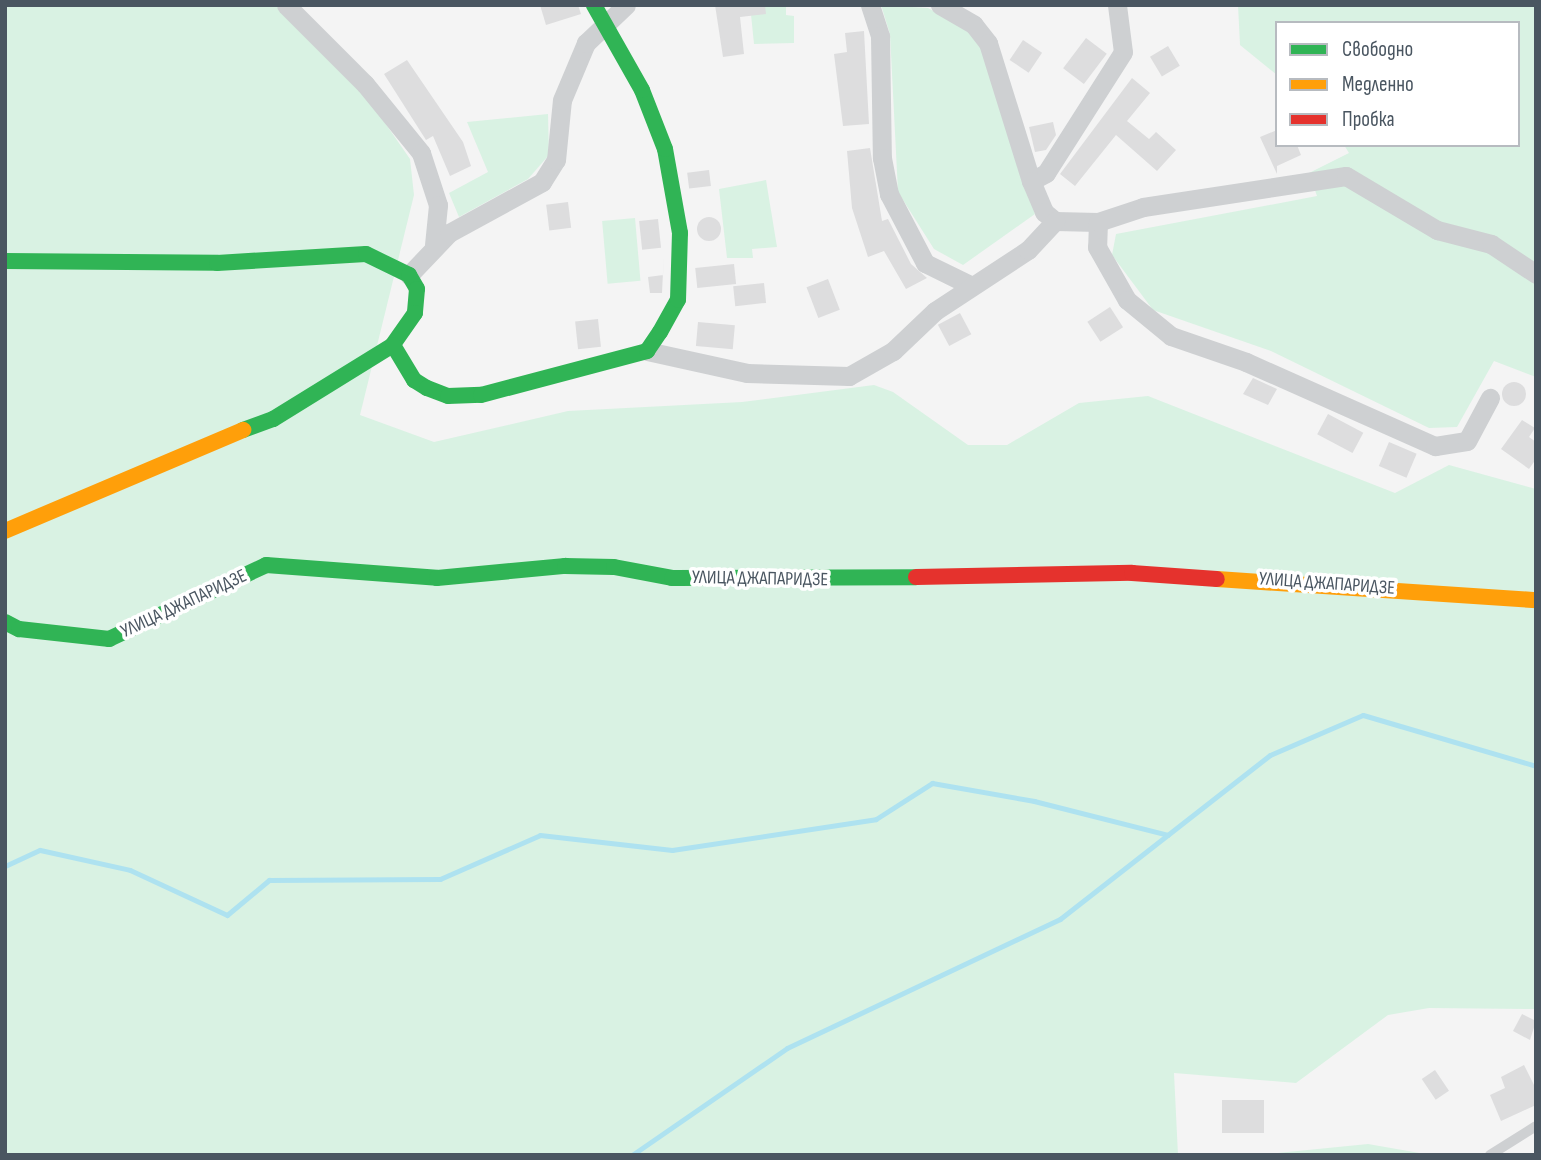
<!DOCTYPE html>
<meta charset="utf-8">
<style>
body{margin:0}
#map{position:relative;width:1541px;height:1160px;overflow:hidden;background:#f4f4f4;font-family:"Sofia Sans Condensed",sans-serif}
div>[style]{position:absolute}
.green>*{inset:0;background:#d9f2e3;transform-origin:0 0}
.stream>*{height:5px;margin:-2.5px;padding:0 2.5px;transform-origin:2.5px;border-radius:2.5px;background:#aee2f0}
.building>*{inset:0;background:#ddddde;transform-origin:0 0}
.round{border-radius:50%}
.lane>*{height:10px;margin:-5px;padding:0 5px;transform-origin:5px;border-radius:5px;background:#ced0d2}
.street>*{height:19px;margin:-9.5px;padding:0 9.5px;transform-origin:9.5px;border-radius:9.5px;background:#ced0d2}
.fast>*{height:16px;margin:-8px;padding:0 8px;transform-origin:8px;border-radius:8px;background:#30b455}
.slow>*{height:16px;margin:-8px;padding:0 8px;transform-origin:8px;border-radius:8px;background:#ff9f0a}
.jam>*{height:16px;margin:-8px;padding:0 8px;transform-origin:8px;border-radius:8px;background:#e5322d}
span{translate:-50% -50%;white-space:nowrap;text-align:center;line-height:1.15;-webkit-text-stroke:7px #fff;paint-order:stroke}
.street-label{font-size:19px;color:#4a5661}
.frame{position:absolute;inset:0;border:7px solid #4a5661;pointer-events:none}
.legend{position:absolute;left:1275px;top:21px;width:245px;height:126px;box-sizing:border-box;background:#fff;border:2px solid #b7bbc0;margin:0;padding:9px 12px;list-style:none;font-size:21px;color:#4a5661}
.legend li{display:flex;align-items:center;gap:14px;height:35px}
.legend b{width:35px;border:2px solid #b7bbc0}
</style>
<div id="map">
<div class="green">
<i style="clip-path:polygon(5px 5px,279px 5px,340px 58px,410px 159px,414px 195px,360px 415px,434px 442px,568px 411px,742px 402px,874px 385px,893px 392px,968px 445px,1007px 445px,1079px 403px,1148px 396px,1395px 493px,1449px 465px,1536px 489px,1536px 1009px,1429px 1008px,1388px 1015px,1296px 1083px,1174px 1073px,1178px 1155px,5px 1155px)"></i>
<i style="clip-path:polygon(750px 5px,786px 5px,786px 15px,794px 16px,794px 43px,754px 44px)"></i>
<i style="clip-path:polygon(881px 5px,928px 8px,974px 34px,985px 55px,1035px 214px,963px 265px,934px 249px,898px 192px,890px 34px)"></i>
<i style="clip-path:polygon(1238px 5px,1536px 5px,1536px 377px,1494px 361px,1457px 427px,1429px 428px,1271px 351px,1153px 310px,1112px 255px,1116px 234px,1317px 196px,1309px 173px,1349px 153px,1344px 145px,1518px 145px,1518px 23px,1277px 23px,1277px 75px,1240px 45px)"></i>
<i style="clip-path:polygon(548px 114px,549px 155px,528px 179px,459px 217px,449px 193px,488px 172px,467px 122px)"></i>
<i style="clip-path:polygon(766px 180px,777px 247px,752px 249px,753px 258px,727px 258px,719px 189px)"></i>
<i style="left:635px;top:218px;width:63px;height:33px;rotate:85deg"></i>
<i style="clip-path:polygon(1368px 1144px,1431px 1155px,1256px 1155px)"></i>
</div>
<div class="stream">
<i style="left:5px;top:866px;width:38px;rotate:-25deg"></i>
<i style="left:40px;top:850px;width:92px;rotate:12.5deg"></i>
<i style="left:130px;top:870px;width:107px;rotate:24.9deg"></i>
<i style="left:227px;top:915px;width:55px;rotate:-39.8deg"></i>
<i style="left:269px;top:880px;width:171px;rotate:-0.3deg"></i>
<i style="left:440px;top:879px;width:109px;rotate:-23.7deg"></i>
<i style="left:540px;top:835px;width:133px;rotate:6.5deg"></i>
<i style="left:672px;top:850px;width:206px;rotate:-8.6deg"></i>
<i style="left:876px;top:819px;width:67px;rotate:-32.7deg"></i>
<i style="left:932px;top:783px;width:104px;rotate:10deg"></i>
<i style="left:1034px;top:801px;width:138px;rotate:14.2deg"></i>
<i style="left:632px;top:1155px;width:188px;rotate:-34.6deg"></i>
<i style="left:787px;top:1048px;width:302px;rotate:-25.3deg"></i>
<i style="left:1060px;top:919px;width:266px;rotate:-38deg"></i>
<i style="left:1270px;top:755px;width:101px;rotate:-23.3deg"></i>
<i style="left:1363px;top:715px;width:180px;rotate:16.4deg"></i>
</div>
<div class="building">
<i style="clip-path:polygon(540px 5px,578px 5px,581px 14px,546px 25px)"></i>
<i style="clip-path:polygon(715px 5px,765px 5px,766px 14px,740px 17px,744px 54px,723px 57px)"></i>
<i style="clip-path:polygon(864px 31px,869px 124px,843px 126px,834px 54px,847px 52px,845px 33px)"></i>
<i style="left:1086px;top:38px;width:26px;height:38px;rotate:37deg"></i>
<i style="left:1023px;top:40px;width:23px;height:24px;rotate:34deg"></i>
<i style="left:1168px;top:46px;width:23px;height:21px;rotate:59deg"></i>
<i style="clip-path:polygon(407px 60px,463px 142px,471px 166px,450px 176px,433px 136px,426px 140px,384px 74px)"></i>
<i style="clip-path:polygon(1132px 78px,1150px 93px,1127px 121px,1149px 139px,1156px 132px,1176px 150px,1157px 171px,1116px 135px,1075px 186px,1060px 174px)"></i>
<i style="clip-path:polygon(1053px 122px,1056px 135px,1046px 150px,1035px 152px,1029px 127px)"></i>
<i style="clip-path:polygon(1277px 130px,1277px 145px,1297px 145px,1301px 155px,1277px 166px,1277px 174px,1260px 137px)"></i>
<i style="clip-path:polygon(870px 148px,882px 221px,888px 219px,911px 264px,927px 278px,906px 289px,884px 251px,868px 257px,852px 208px,847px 151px)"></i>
<i style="left:709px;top:170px;width:16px;height:22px;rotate:83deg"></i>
<i style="left:568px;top:202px;width:26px;height:22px;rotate:83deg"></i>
<i class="round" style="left:697px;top:217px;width:24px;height:24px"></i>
<i style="left:658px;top:219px;width:29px;height:19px;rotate:84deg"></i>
<i style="clip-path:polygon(664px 252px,662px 293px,650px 293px,648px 277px,663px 275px)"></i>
<i style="left:734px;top:264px;width:20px;height:39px;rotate:84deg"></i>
<i style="left:828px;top:279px;width:33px;height:23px;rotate:69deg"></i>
<i style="left:764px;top:283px;width:20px;height:31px;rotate:84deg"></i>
<i style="left:1110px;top:307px;width:24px;height:27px;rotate:57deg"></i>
<i style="left:960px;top:313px;width:24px;height:25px;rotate:62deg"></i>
<i style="left:598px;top:319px;width:28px;height:23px;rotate:84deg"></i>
<i style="left:698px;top:322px;width:37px;height:24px;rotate:5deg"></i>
<i style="clip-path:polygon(1253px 378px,1277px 389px,1268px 405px,1243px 394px)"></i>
<i class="round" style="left:1502px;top:382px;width:24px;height:24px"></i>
<i style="left:1328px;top:414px;width:40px;height:23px;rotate:28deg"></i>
<i style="clip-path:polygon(1522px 420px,1535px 428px,1529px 437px,1536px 442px,1536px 459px,1529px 469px,1501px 449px)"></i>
<i style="left:1389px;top:442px;width:30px;height:26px;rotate:23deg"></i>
<i style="clip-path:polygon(1522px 1014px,1536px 1021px,1530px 1040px,1513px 1031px)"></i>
<i style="clip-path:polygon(1524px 1065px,1536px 1089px,1536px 1105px,1501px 1121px,1490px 1095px,1505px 1088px,1501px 1077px)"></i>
<i style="left:1435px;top:1070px;width:25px;height:16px;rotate:56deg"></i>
<i style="left:1222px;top:1100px;width:42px;height:33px"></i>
</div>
<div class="lane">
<i style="left:1490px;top:1155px;width:54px;rotate:-32.2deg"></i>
</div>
<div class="street">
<i style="left:286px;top:5px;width:112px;rotate:45deg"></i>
<i style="left:365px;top:84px;width:89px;rotate:50.9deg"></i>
<i style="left:421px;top:153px;width:55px;rotate:71.9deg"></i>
<i style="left:438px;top:205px;width:40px;rotate:95.7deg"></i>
<i style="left:870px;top:5px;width:33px;rotate:72deg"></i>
<i style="left:880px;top:36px;width:122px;rotate:89.1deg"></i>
<i style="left:882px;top:158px;width:37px;rotate:79deg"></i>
<i style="left:889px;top:194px;width:78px;rotate:62.4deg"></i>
<i style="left:925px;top:263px;width:52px;rotate:26.1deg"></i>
<i style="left:940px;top:5px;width:39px;rotate:30deg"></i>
<i style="left:974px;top:25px;width:23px;rotate:52deg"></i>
<i style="left:988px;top:43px;width:145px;rotate:72.7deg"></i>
<i style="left:1031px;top:181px;width:17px;rotate:-28deg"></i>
<i style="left:1046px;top:173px;width:143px;rotate:-57.5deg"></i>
<i style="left:1123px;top:52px;width:47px;rotate:-97.3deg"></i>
<i style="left:1031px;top:181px;width:34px;rotate:67deg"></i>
<i style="left:1044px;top:212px;width:14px;rotate:39deg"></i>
<i style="left:1055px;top:221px;width:43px;rotate:1.3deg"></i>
<i style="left:1098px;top:222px;width:25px;rotate:92deg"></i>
<i style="left:1097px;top:247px;width:61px;rotate:60.5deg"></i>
<i style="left:1127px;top:300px;width:57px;rotate:39.3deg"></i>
<i style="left:1171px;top:336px;width:79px;rotate:19.1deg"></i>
<i style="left:1246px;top:362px;width:207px;rotate:24deg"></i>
<i style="left:1435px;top:446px;width:32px;rotate:-9deg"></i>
<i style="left:1467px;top:441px;width:49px;rotate:-61.9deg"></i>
<i style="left:1098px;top:222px;width:47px;rotate:-18.4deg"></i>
<i style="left:1143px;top:207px;width:205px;rotate:-8.7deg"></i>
<i style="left:1346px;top:176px;width:106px;rotate:30.7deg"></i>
<i style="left:1437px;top:230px;width:56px;rotate:14.5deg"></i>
<i style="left:1491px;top:244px;width:54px;rotate:33.7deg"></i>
<i style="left:409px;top:275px;width:58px;rotate:-46.4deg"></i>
<i style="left:449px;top:233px;width:106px;rotate:-28.7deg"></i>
<i style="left:542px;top:182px;width:26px;rotate:-58deg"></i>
<i style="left:556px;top:160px;width:60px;rotate:-84.3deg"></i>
<i style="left:562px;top:100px;width:62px;rotate:-67.2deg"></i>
<i style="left:586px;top:43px;width:55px;rotate:-43.5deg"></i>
<i style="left:647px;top:351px;width:102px;rotate:12.4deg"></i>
<i style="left:747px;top:373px;width:102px;rotate:1.7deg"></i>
<i style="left:849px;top:376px;width:51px;rotate:-29.6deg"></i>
<i style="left:893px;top:351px;width:58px;rotate:-43.6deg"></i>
<i style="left:935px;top:311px;width:111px;rotate:-33.3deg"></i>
<i style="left:1028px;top:250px;width:40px;rotate:-47deg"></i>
</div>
<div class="fast">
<i style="left:5px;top:261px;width:212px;rotate:0.5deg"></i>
<i style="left:217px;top:263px;width:149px;rotate:-3.5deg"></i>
<i style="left:366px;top:254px;width:48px;rotate:26deg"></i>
<i style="left:409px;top:275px;width:16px;rotate:60deg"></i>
<i style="left:417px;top:289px;width:24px;rotate:95deg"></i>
<i style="left:415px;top:313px;width:39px;rotate:125deg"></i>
<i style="left:393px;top:345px;width:141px;rotate:148.3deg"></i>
<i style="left:273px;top:419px;width:32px;rotate:160deg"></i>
<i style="left:393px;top:345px;width:41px;rotate:59deg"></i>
<i style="left:414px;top:380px;width:15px;rotate:32deg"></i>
<i style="left:427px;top:388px;width:22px;rotate:21deg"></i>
<i style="left:448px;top:396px;width:33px;rotate:-2deg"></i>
<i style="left:481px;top:395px;width:172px;rotate:-14.8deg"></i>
<i style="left:647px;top:351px;width:23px;rotate:-56deg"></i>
<i style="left:660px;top:332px;width:37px;rotate:-61deg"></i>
<i style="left:678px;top:300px;width:67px;rotate:-88.3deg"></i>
<i style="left:680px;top:233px;width:85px;rotate:-100.1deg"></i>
<i style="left:665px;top:149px;width:63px;rotate:-111.3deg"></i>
<i style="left:642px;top:90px;width:98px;rotate:-119.5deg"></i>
<i style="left:5px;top:622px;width:16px;rotate:27deg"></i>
<i style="left:19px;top:629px;width:91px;rotate:6.3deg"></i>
<i style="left:109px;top:639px;width:174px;rotate:-25.2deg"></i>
<i style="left:266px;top:565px;width:171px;rotate:4.3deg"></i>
<i style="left:437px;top:578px;width:129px;rotate:-5.4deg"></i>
<i style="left:565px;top:566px;width:49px;rotate:1.2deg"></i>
<i style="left:614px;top:567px;width:59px;rotate:10.7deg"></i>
<i style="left:672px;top:578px;width:244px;rotate:-0.2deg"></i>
</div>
<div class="slow">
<i style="left:5px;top:531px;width:259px;rotate:-23deg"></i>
<i style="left:1217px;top:579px;width:320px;rotate:3.8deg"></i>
</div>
<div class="jam">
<i style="left:916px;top:577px;width:216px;rotate:-1.1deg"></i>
<i style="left:1132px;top:573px;width:85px;rotate:4deg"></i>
</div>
<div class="street-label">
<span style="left:760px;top:579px;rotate:1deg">УЛИЦА ДЖАПАРИДЗЕ</span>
<span style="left:1327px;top:584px;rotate:4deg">УЛИЦА ДЖАПАРИДЗЕ</span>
<span style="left:184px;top:604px;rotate:-25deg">УЛИЦА ДЖАПАРИДЗЕ</span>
</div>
<div class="frame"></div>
<ul class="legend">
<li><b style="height:9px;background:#30b455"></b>Свободно</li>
<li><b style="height:9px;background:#ff9f0a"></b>Медленно</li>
<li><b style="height:9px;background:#e5322d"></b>Пробка</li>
</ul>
</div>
